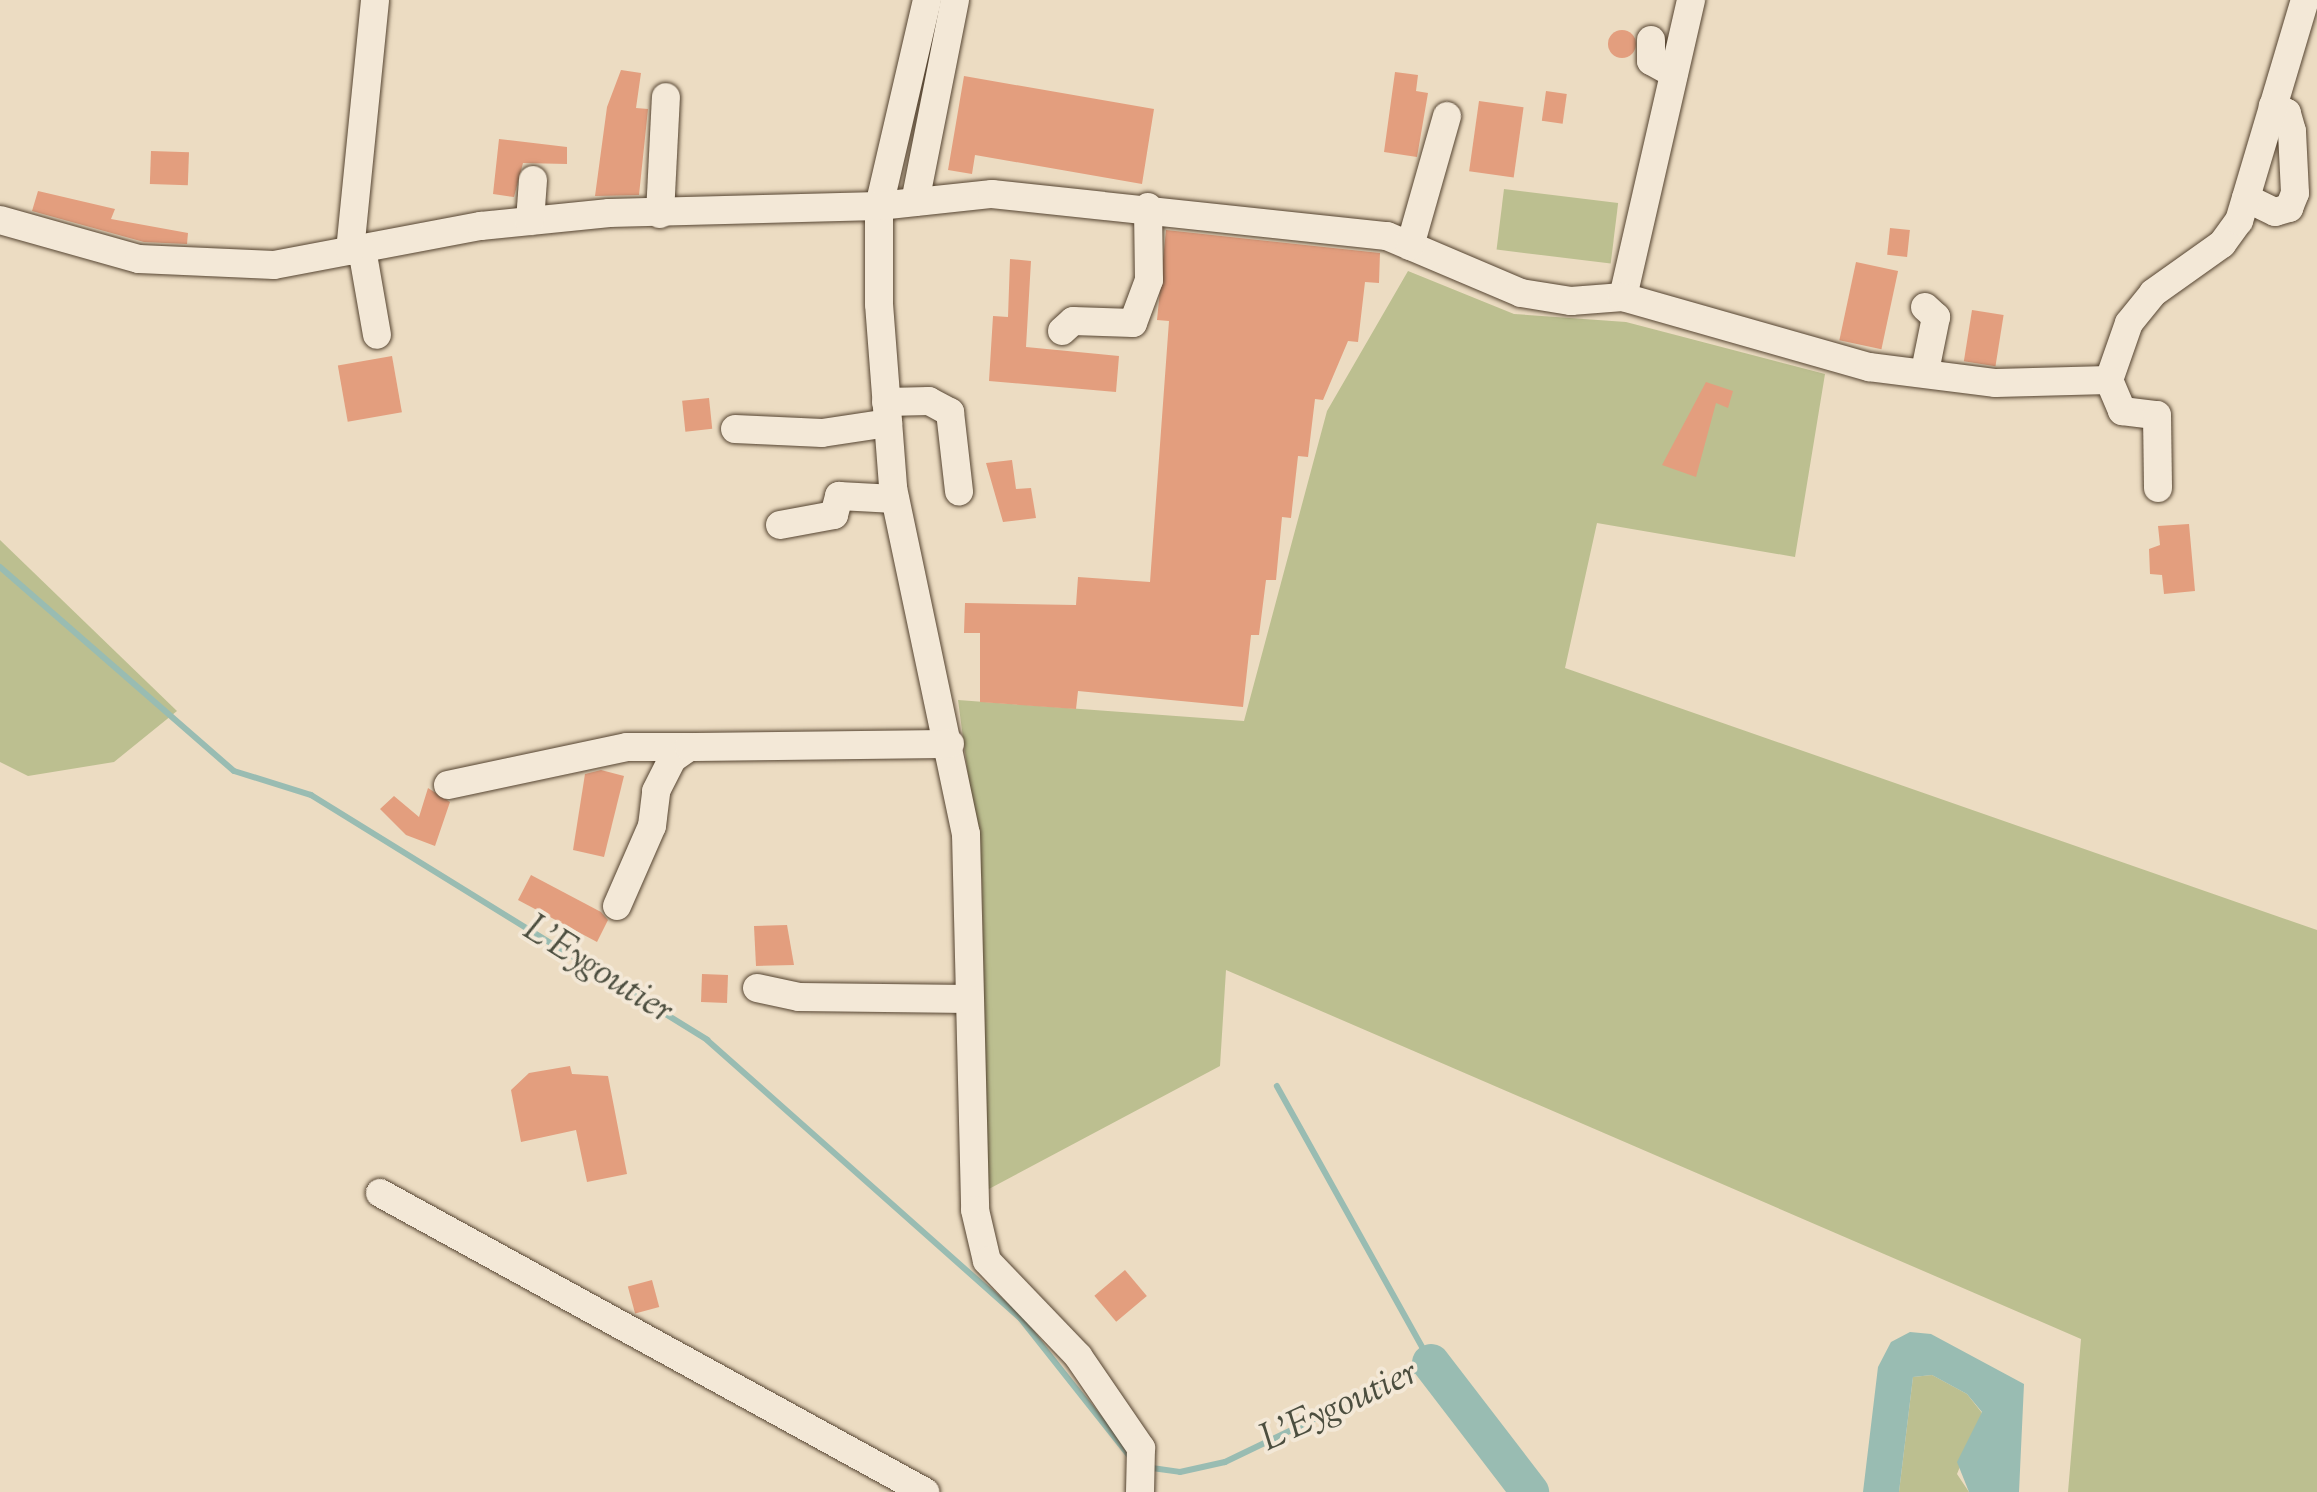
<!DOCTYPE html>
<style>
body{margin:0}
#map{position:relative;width:2317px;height:1492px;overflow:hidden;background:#ecdcc2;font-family:"Sorts Mill Goudy",serif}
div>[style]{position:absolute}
.green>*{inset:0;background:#bcbf90;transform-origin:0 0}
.water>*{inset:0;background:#99bcb2}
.stream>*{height:6px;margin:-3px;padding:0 3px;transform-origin:3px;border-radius:3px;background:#99bcb2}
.river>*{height:38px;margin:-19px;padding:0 19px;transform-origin:19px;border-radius:19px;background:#99bcb2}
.building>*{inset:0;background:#e39e7e;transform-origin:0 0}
.round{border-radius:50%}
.roads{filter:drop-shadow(0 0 2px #554431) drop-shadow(0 0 2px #554431)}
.minor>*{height:28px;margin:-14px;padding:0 14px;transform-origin:14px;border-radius:14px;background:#f3e8d7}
span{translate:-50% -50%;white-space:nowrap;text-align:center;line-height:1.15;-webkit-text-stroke:8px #f3e8d7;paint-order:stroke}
.water-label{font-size:38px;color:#4c4e3f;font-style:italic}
</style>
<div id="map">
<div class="green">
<i style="left:1504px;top:189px;width:115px;height:61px;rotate:7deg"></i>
<i style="clip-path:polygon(1408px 271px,1514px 314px,1626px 322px,1825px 374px,1795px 557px,1597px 523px,1565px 668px,2317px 930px,2317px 1492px,2068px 1492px,2081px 1339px,1226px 970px,1220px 1066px,987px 1190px,982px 880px,958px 700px,1244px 721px,1327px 411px)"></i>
<i style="clip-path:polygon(0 540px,177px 711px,114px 762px,28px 776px,0 762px)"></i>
<i style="clip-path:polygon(1932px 1375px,1967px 1394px,1982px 1413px,1957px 1474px,1969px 1492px,1899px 1492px,1913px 1377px)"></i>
</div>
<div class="water">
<i style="clip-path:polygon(1910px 1332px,1931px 1334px,2024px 1384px,2019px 1492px,1969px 1492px,1957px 1462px,1982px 1412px,1967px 1394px,1932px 1375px,1913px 1377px,1899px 1492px,1863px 1492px,1878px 1367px,1891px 1342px)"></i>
</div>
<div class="stream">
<i style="left:0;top:567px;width:310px;rotate:41.1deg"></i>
<i style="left:234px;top:771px;width:81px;rotate:17.3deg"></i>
<i style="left:311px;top:795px;width:466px;rotate:31.7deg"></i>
<i style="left:707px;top:1040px;width:419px;rotate:41.6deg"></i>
<i style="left:1020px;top:1318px;width:177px;rotate:51.6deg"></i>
<i style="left:1152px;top:1468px;width:28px;rotate:8deg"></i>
<i style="left:1180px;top:1472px;width:46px;rotate:-12.5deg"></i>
<i style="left:1225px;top:1462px;width:229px;rotate:-25.7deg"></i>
<i style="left:1431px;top:1363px;width:317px;rotate:-119.1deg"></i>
</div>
<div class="river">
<i style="left:1431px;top:1363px;width:163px;rotate:52.5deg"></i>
</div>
<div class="building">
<i class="round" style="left:1608px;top:30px;width:28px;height:28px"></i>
<i style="clip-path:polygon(621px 70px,641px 73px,636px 108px,648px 109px,639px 195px,595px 196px,607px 107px)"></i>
<i style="clip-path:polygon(1395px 72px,1418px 75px,1416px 91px,1428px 93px,1417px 157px,1384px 152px)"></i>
<i style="clip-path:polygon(964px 76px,1154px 109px,1142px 184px,975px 155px,972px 174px,948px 170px)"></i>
<i style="left:1546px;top:91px;width:21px;height:30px;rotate:8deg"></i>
<i style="left:1479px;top:101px;width:45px;height:71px;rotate:8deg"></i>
<i style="clip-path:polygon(499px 139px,567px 147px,567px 164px,523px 163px,514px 197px,493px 194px)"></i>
<i style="left:151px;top:151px;width:38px;height:33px;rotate:2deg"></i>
<i style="clip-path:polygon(38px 191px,115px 209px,111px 219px,188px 233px,187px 244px,144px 242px,32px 211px)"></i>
<i style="left:1890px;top:228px;width:20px;height:27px;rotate:6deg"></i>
<i style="clip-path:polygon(1166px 230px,1380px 253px,1379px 283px,1365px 282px,1358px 342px,1348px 341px,1323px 400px,1315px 399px,1308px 457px,1298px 456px,1291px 518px,1282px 517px,1276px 580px,1266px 580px,1259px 635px,1251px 635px,1243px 707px,1078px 691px,1076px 709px,980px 702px,980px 633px,964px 633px,965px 603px,1076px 605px,1078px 577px,1150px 582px,1169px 321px,1157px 320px)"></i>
<i style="clip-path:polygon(1010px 259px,1031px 261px,1026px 347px,1119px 356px,1116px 392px,989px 381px,993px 316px,1008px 317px)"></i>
<i style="left:1856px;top:262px;width:43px;height:80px;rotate:12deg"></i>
<i style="left:1972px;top:310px;width:32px;height:52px;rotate:9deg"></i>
<i style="left:392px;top:356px;width:57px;height:55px;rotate:80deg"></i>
<i style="clip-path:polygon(1706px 382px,1733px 391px,1728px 408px,1716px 403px,1696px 477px,1662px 465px)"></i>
<i style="left:709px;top:398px;width:31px;height:27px;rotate:84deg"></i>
<i style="clip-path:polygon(1012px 460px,1016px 489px,1031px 488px,1036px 518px,1003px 522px,986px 463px)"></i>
<i style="clip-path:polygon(2189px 524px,2195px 591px,2164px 594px,2162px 575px,2150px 574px,2149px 549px,2160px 545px,2158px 526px)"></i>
<i style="clip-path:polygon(601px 770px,624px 776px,604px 857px,573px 850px,585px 774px)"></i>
<i style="clip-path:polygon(428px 788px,450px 802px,435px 846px,406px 835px,380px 809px,394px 796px,419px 817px)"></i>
<i style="clip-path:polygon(531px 875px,601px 912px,608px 920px,597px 942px,518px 900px)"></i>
<i style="clip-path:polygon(787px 925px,794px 965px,756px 966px,754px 926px)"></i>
<i style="left:702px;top:974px;width:26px;height:28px;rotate:2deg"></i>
<i style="clip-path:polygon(570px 1066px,572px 1074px,608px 1076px,627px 1174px,587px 1182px,576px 1130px,521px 1142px,511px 1090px,529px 1073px)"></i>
<i style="left:1125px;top:1270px;width:34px;height:40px;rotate:50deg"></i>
<i style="left:652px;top:1280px;width:28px;height:25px;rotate:75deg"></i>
</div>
<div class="roads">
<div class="minor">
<i style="left:927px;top:0;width:212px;rotate:103.1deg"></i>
<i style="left:879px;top:206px;width:98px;rotate:90deg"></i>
<i style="left:879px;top:304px;width:185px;rotate:85.6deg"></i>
<i style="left:893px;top:488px;width:354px;rotate:78.1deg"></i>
<i style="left:966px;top:834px;width:376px;rotate:88.6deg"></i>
<i style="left:975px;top:1210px;width:52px;rotate:76.8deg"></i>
<i style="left:987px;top:1261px;width:132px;rotate:46.2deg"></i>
<i style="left:1078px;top:1356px;width:112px;rotate:55.6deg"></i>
<i style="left:1141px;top:1448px;width:44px;rotate:91.3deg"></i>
<i style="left:1651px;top:40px;width:21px;rotate:90deg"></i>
<i style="left:1651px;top:61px;width:26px;rotate:29deg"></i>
<i style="left:2246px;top:198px;width:32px;rotate:26deg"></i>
<i style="left:2275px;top:212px;width:15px;rotate:-16deg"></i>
<i style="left:2289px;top:208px;width:16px;rotate:-68deg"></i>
<i style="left:2295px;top:193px;width:62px;rotate:-92.8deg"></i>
<i style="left:2292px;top:131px;width:19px;rotate:-106deg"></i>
<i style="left:2287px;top:113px;width:16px;rotate:-153deg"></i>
<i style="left:915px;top:202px;width:206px;rotate:-78.8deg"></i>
<i style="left:660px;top:214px;width:117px;rotate:-87.1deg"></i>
<i style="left:0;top:220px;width:144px;rotate:15.7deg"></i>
<i style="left:139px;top:259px;width:135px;rotate:2.5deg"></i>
<i style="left:274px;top:265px;width:211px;rotate:-10.7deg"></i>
<i style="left:481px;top:226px;width:129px;rotate:-5.8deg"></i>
<i style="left:609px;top:213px;width:270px;rotate:-1.5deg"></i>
<i style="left:879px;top:206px;width:114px;rotate:-6.1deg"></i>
<i style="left:992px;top:194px;width:397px;rotate:6.1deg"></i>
<i style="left:1387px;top:236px;width:146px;rotate:23deg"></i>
<i style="left:1521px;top:293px;width:51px;rotate:9.1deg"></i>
<i style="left:1571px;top:301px;width:52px;rotate:-4.4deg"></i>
<i style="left:1623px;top:297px;width:305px;rotate:-77.1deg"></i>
<i style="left:530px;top:221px;width:41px;rotate:-85.8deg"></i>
<i style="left:1410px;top:246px;width:135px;rotate:-74.1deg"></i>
<i style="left:362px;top:249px;width:87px;rotate:80.1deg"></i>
<i style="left:350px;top:251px;width:252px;rotate:-84.3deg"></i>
<i style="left:1623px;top:297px;width:256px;rotate:15.9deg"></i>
<i style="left:1869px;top:367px;width:128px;rotate:7.2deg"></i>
<i style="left:1996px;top:383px;width:113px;rotate:-1.5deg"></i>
<i style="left:2109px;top:380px;width:60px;rotate:-70.7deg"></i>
<i style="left:2129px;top:323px;width:38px;rotate:-51deg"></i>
<i style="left:2153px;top:293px;width:85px;rotate:-35.4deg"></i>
<i style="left:2222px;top:244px;width:29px;rotate:-54deg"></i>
<i style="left:2239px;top:221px;width:231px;rotate:-73.4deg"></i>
<i style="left:1925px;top:307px;width:15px;rotate:42deg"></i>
<i style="left:1936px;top:317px;width:55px;rotate:101.5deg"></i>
<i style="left:1062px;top:331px;width:15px;rotate:-42deg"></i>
<i style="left:1073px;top:321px;width:60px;rotate:1.9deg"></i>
<i style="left:1133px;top:323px;width:46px;rotate:-69.6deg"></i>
<i style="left:1149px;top:280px;width:73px;rotate:-90.8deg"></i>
<i style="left:2109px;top:380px;width:34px;rotate:67deg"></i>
<i style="left:2122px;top:411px;width:35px;rotate:7deg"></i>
<i style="left:2157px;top:415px;width:73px;rotate:89.2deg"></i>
<i style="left:886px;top:402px;width:43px;rotate:-1.3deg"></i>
<i style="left:929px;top:401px;width:24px;rotate:28deg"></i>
<i style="left:950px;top:412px;width:80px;rotate:83.5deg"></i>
<i style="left:735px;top:429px;width:87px;rotate:2.6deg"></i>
<i style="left:822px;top:433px;width:67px;rotate:-8.6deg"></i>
<i style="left:780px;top:525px;width:55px;rotate:-10.5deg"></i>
<i style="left:834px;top:515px;width:20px;rotate:-75deg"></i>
<i style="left:839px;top:496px;width:56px;rotate:3.1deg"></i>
<i style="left:448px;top:785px;width:183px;rotate:-12deg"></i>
<i style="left:627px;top:747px;width:62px"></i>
<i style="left:617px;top:906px;width:87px;rotate:-66.4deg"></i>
<i style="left:652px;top:826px;width:35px;rotate:-83deg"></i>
<i style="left:656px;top:791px;width:36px;rotate:-63deg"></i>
<i style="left:672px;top:759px;width:21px;rotate:-35deg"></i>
<i style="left:689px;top:747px;width:261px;rotate:-0.7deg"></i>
<i style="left:757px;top:988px;width:43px;rotate:12.1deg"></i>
<i style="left:799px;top:997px;width:170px;rotate:0.7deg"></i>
<i style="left:380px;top:1193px;width:622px;rotate:28.75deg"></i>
</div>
</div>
<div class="water-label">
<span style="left:597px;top:972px;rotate:32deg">L'Eygoutier</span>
<span style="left:1340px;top:1408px;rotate:-25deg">L'Eygoutier</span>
</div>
</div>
